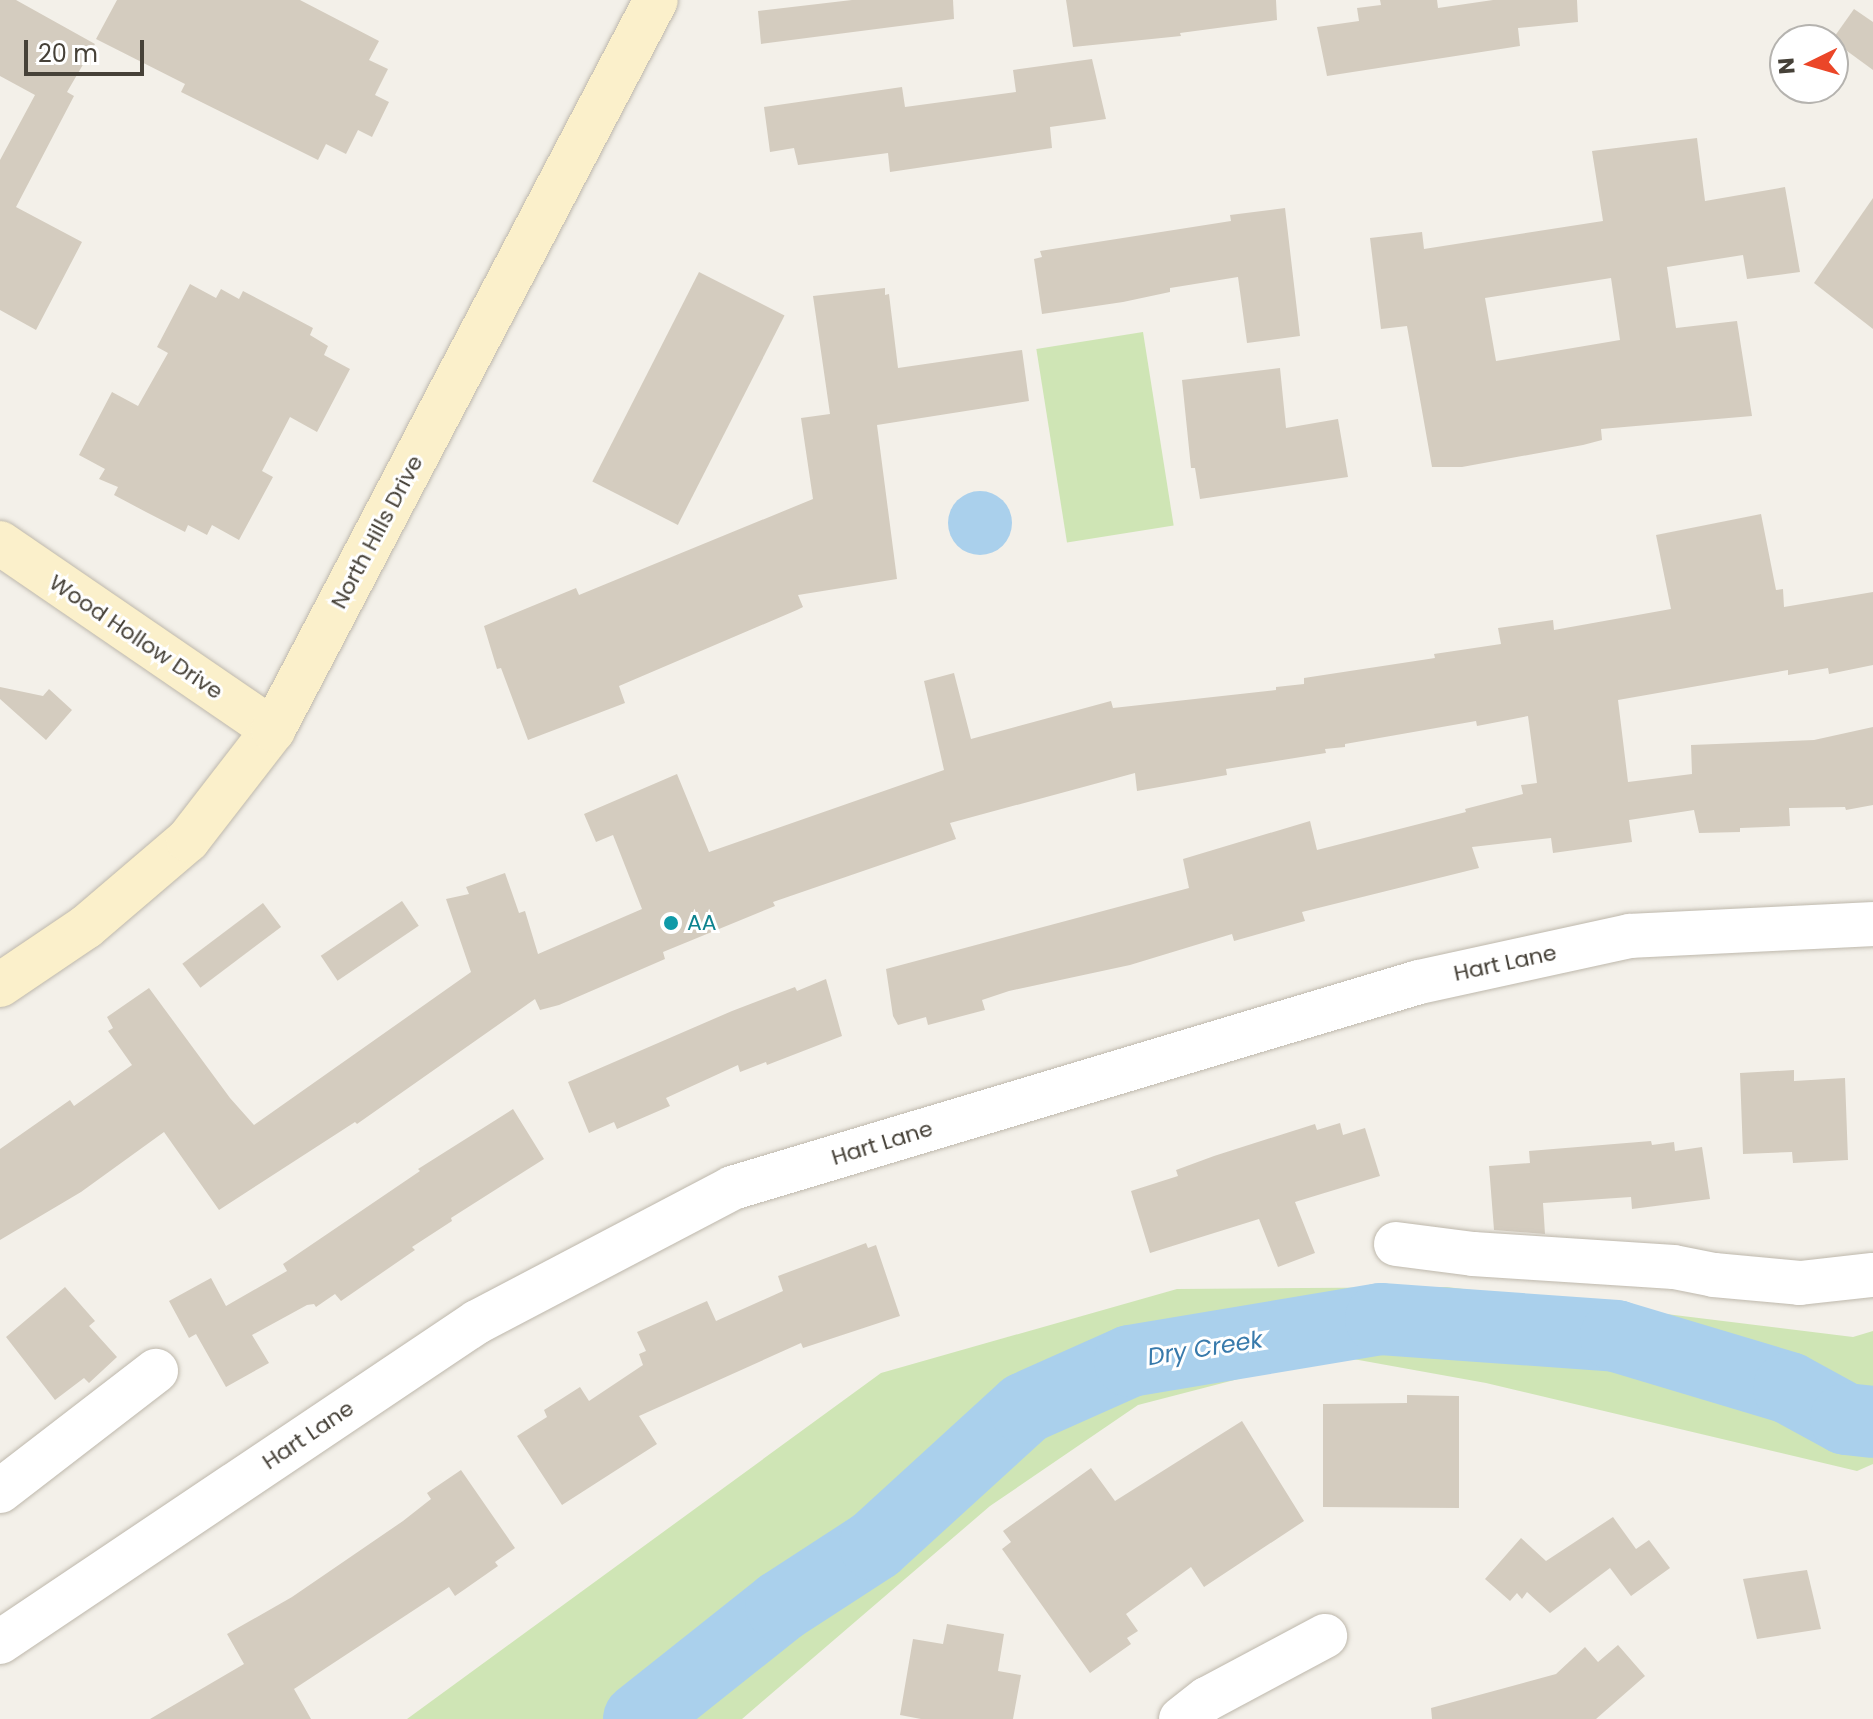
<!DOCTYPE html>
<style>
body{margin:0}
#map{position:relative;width:1873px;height:1719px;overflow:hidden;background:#f3f0e9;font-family:Poppins,sans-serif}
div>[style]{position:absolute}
.green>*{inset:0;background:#cfe5b5;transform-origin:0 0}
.water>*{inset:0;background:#aad0ec}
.round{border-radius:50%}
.river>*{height:72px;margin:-36px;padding:0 36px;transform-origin:36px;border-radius:36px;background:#aad0ec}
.building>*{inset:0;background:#d4ccbf;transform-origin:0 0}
.roads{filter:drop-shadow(0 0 2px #beb8ac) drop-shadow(0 0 2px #beb8ac)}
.street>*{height:44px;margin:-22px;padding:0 22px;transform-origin:22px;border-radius:22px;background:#fff}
.secondary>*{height:44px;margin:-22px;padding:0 22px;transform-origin:22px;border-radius:22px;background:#fbf0cb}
.dots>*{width:22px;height:22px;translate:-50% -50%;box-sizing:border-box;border:4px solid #fff;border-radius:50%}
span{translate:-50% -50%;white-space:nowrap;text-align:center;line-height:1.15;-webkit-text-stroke:6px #fff;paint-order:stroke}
.street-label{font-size:22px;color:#464138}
.culture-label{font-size:22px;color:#0d838f}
.left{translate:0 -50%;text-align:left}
.water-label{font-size:24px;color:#387aab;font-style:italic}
.north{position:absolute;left:1769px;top:24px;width:80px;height:80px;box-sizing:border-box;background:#fff;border:2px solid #b5b3af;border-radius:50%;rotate:265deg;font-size:22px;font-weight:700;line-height:32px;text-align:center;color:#464138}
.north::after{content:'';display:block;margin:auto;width:28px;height:36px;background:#eb4628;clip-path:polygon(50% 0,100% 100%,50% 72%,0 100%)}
.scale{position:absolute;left:24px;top:40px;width:120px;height:36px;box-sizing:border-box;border:4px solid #464138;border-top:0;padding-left:10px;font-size:24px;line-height:28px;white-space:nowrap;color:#464138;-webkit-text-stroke:6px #fff;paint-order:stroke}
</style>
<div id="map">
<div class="green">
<i style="left:1143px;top:332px;width:196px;height:108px;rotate:81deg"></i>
<i style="clip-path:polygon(1447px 1287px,1853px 1337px,1873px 1331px,1873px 1464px,1857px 1471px,1486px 1383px,1331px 1355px,1138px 1405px,990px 1506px,742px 1719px,407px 1719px,881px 1373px,1177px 1289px)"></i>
</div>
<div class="water">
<i class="round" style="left:948px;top:491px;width:64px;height:64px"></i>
</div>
<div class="river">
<i style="left:639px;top:1719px;width:181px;rotate:-38.5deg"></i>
<i style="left:781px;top:1606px;width:112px;rotate:-33deg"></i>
<i style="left:875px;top:1545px;width:203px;rotate:-42.4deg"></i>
<i style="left:1025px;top:1408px;width:115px;rotate:-24.1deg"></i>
<i style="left:1130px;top:1361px;width:254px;rotate:-9.5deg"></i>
<i style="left:1381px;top:1319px;width:236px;rotate:4.1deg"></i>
<i style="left:1616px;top:1336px;width:181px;rotate:16.7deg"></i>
<i style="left:1789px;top:1388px;width:65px;rotate:28.5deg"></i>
<i style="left:1846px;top:1419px;width:27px;rotate:6deg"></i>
</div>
<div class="building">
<i style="clip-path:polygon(0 0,16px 0,95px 44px,67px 92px,74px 96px,16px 207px,82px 242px,36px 330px,0 310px,0 160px,35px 95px,0 76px)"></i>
<i style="clip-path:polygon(117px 0,300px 0,379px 41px,369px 60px,388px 69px,375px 95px,389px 102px,372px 137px,358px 130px,346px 154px,326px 144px,318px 160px,181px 92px,185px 84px,96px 39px)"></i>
<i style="clip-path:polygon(852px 0,953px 0,954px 19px,761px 44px,758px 11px)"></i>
<i style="clip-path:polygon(1066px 0,1276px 0,1277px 20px,1180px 33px,1181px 36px,1073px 47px)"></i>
<i style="clip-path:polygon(1380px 0,1437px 0,1438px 8px,1493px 0,1577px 0,1578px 22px,1518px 28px,1520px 46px,1327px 76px,1317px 27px,1359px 21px,1357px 8px,1381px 5px)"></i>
<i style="clip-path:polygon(1854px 9px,1873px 22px,1873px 70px,1832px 40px)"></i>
<i style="clip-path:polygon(1092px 59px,1106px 119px,1050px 127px,1052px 148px,890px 172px,888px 153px,798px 165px,794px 148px,770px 152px,764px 107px,902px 87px,905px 107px,1016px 92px,1013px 70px)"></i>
<i style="clip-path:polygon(evenodd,1697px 138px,1705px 201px,1785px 187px,1800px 272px,1747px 279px,1743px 255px,1667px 267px,1676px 328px,1737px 321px,1752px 416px,1601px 429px,1602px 440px,1583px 445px,1462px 467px,1432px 467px,1407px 326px,1381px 329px,1370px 238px,1422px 232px,1424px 249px,1603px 221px,1592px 151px,1697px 138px,1611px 278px,1620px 340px,1496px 361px,1485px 298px,1611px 278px)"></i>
<i style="clip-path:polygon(1873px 198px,1873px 329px,1814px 283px)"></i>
<i style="clip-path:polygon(1285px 208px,1300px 336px,1247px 343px,1238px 277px,1170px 288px,1170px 292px,1123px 302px,1042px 314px,1034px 259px,1042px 257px,1040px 251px,1231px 221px,1230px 215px)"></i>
<i style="left:699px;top:272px;width:96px;height:235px;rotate:27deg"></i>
<i style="clip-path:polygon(190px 284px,216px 298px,221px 289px,239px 299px,243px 291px,313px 328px,310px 335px,328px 346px,324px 355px,350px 369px,317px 432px,290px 417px,262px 471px,273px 477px,239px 540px,212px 525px,207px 535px,188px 525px,185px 532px,146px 512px,114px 495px,118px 487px,99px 479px,105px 469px,79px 455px,112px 392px,138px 406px,168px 353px,157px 347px)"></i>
<i style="clip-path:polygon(885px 288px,885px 295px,889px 294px,898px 368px,1022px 350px,1029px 401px,877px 425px,897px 579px,798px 595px,803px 607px,797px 610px,619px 686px,625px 703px,528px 740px,501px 668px,497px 669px,484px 626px,576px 588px,579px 595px,813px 499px,801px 418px,830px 414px,813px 296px)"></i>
<i style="clip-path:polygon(1280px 368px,1286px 428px,1338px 419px,1348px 477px,1200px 499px,1195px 468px,1191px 468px,1182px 380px)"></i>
<i style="clip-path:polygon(1761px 514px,1776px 590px,1783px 589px,1784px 607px,1873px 592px,1873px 665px,1829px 674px,1828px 668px,1788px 675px,1788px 670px,1618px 700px,1628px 782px,1692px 774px,1691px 745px,1814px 740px,1873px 727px,1873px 805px,1846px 810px,1845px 807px,1789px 808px,1790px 826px,1740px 828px,1740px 832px,1699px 833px,1694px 810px,1629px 820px,1632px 842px,1553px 853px,1551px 838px,1472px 847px,1479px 868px,1302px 912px,1305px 921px,1234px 941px,1232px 934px,1130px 965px,1009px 991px,982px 1000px,985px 1010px,928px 1025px,926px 1017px,898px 1025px,893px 1016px,886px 969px,1189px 888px,1183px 859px,1310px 821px,1317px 850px,1466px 812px,1465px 809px,1523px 794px,1521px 785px,1537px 783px,1528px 716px,1477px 726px,1476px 721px,1345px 744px,1345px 747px,1325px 749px,1326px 753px,1226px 769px,1227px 775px,1137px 791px,1135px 773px,950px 823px,956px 839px,773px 902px,775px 906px,663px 952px,665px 959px,559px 1005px,540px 1010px,535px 999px,357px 1124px,355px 1122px,219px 1210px,164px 1132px,81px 1192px,0 1240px,0 1149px,70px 1100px,74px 1106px,132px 1065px,108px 1031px,113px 1028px,107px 1017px,149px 988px,230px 1098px,254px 1125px,471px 972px,446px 899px,469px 894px,466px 887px,505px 873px,519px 913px,525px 911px,538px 954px,642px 909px,613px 835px,596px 842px,584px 814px,677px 774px,709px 852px,944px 770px,924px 681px,954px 673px,971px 739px,1111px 701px,1113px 708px,1276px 690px,1276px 687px,1304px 684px,1304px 678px,1435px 658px,1434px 654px,1501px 644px,1498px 628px,1553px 620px,1554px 630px,1671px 609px,1656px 535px)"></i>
<i style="clip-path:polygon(0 687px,43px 696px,49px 689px,72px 710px,46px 740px,0 699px)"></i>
<i style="left:402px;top:901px;width:30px;height:98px;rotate:56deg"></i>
<i style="left:263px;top:903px;width:30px;height:101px;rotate:53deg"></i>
<i style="clip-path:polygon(826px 979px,842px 1036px,767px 1065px,766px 1062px,740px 1072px,738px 1065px,666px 1098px,670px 1106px,617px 1129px,614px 1122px,589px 1133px,568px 1082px,732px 1011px,795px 987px,797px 991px)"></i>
<i style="clip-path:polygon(1794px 1070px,1794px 1081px,1845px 1078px,1848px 1160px,1793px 1163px,1792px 1152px,1743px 1154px,1740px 1073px)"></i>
<i style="clip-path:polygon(513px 1109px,544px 1159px,451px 1218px,452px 1221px,412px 1247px,415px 1250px,341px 1301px,335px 1294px,316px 1307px,314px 1304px,307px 1305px,252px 1335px,269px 1363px,226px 1387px,196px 1334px,189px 1338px,169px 1301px,211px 1278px,226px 1306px,287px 1271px,283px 1264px,420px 1171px,418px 1169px)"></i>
<i style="clip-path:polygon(1340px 1123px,1343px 1135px,1365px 1128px,1380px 1176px,1295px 1202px,1315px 1253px,1278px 1267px,1259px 1219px,1150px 1253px,1131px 1191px,1178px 1176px,1176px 1170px,1214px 1156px,1315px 1124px,1317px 1130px)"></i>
<i style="clip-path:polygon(1651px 1141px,1652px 1145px,1674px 1142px,1675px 1151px,1702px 1147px,1710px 1199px,1632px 1209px,1631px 1197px,1543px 1203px,1545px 1234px,1494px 1230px,1489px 1166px,1530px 1163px,1529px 1151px)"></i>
<i style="clip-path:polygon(866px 1243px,868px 1248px,876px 1245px,900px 1316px,803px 1348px,801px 1343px,639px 1416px,657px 1444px,562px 1505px,517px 1436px,547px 1417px,544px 1410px,580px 1387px,589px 1401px,643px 1365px,639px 1354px,646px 1351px,637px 1332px,707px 1301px,716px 1321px,783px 1291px,778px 1276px)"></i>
<i style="clip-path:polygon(65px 1287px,95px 1321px,89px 1326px,117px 1357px,89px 1383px,84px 1378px,55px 1400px,6px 1337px)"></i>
<i style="clip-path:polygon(1407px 1395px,1459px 1396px,1459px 1508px,1323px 1507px,1323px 1404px,1407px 1403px)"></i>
<i style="clip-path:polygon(1242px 1421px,1304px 1521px,1204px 1587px,1191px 1567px,1126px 1614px,1138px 1631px,1127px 1638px,1131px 1644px,1090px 1673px,1002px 1549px,1011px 1542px,1003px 1531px,1091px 1468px,1115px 1501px)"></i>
<i style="clip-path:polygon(461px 1470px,515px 1548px,495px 1562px,498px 1566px,455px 1596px,449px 1587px,294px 1689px,311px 1719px,150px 1719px,244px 1664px,227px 1634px,292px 1597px,403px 1521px,431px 1499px,427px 1493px)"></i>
<i style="clip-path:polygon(1613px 1517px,1636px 1549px,1649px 1540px,1670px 1568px,1631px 1596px,1610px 1568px,1550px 1613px,1527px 1592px,1522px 1599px,1517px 1593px,1510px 1601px,1485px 1579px,1521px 1538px,1546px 1561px)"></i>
<i style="clip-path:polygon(1807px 1570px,1821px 1629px,1757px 1639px,1743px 1579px)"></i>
<i style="clip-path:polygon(947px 1624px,1004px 1634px,998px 1671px,1021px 1675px,1013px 1719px,921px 1719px,900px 1715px,913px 1639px,943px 1644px)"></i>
<i style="clip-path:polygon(1618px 1645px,1645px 1676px,1596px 1719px,1432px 1719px,1431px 1708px,1556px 1674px,1585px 1647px,1598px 1662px)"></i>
</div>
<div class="roads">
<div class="street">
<i style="left:1396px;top:1244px;width:78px;rotate:7.4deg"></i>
<i style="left:1473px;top:1254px;width:201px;rotate:3.7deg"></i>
<i style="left:1674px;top:1267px;width:41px;rotate:11.3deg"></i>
<i style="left:1714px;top:1275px;width:86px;rotate:5.3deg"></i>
<i style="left:1800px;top:1283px;width:73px;rotate:-6.3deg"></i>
<i style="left:0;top:1491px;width:197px;rotate:-37.6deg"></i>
<i style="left:0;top:1642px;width:574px;rotate:-33.86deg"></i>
<i style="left:477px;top:1322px;width:288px;rotate:-27.7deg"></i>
<i style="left:732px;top:1188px;width:717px;rotate:-16.69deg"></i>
<i style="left:1419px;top:982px;width:216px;rotate:-12.3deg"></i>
<i style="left:1630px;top:936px;width:243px;rotate:-2.8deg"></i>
<i style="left:1181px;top:1719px;width:33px;rotate:-38deg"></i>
<i style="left:1207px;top:1699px;width:134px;rotate:-28.1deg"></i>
</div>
<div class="secondary">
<i style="left:0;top:543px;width:331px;rotate:34.4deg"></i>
<i style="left:0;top:985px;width:104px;rotate:-34deg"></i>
<i style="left:86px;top:927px;width:134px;rotate:-40.5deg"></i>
<i style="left:188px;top:840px;width:139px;rotate:-52.3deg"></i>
<i style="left:273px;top:730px;width:824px;rotate:-62.32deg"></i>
</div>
</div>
<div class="dots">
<i style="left:671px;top:923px;background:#0f9aa8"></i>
</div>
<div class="street-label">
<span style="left:377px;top:532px;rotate:-62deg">North Hills Drive</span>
<span style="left:136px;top:637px;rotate:34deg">Wood Hollow Drive</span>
<span style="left:1505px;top:963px;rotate:-12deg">Hart Lane</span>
<span style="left:882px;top:1143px;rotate:-17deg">Hart Lane</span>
<span style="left:308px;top:1435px;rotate:-34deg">Hart Lane</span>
</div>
<div class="culture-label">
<span class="left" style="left:687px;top:923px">AA</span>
</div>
<div class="water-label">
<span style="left:1205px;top:1348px;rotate:-9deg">Dry Creek</span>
</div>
<div class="north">N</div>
<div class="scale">20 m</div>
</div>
